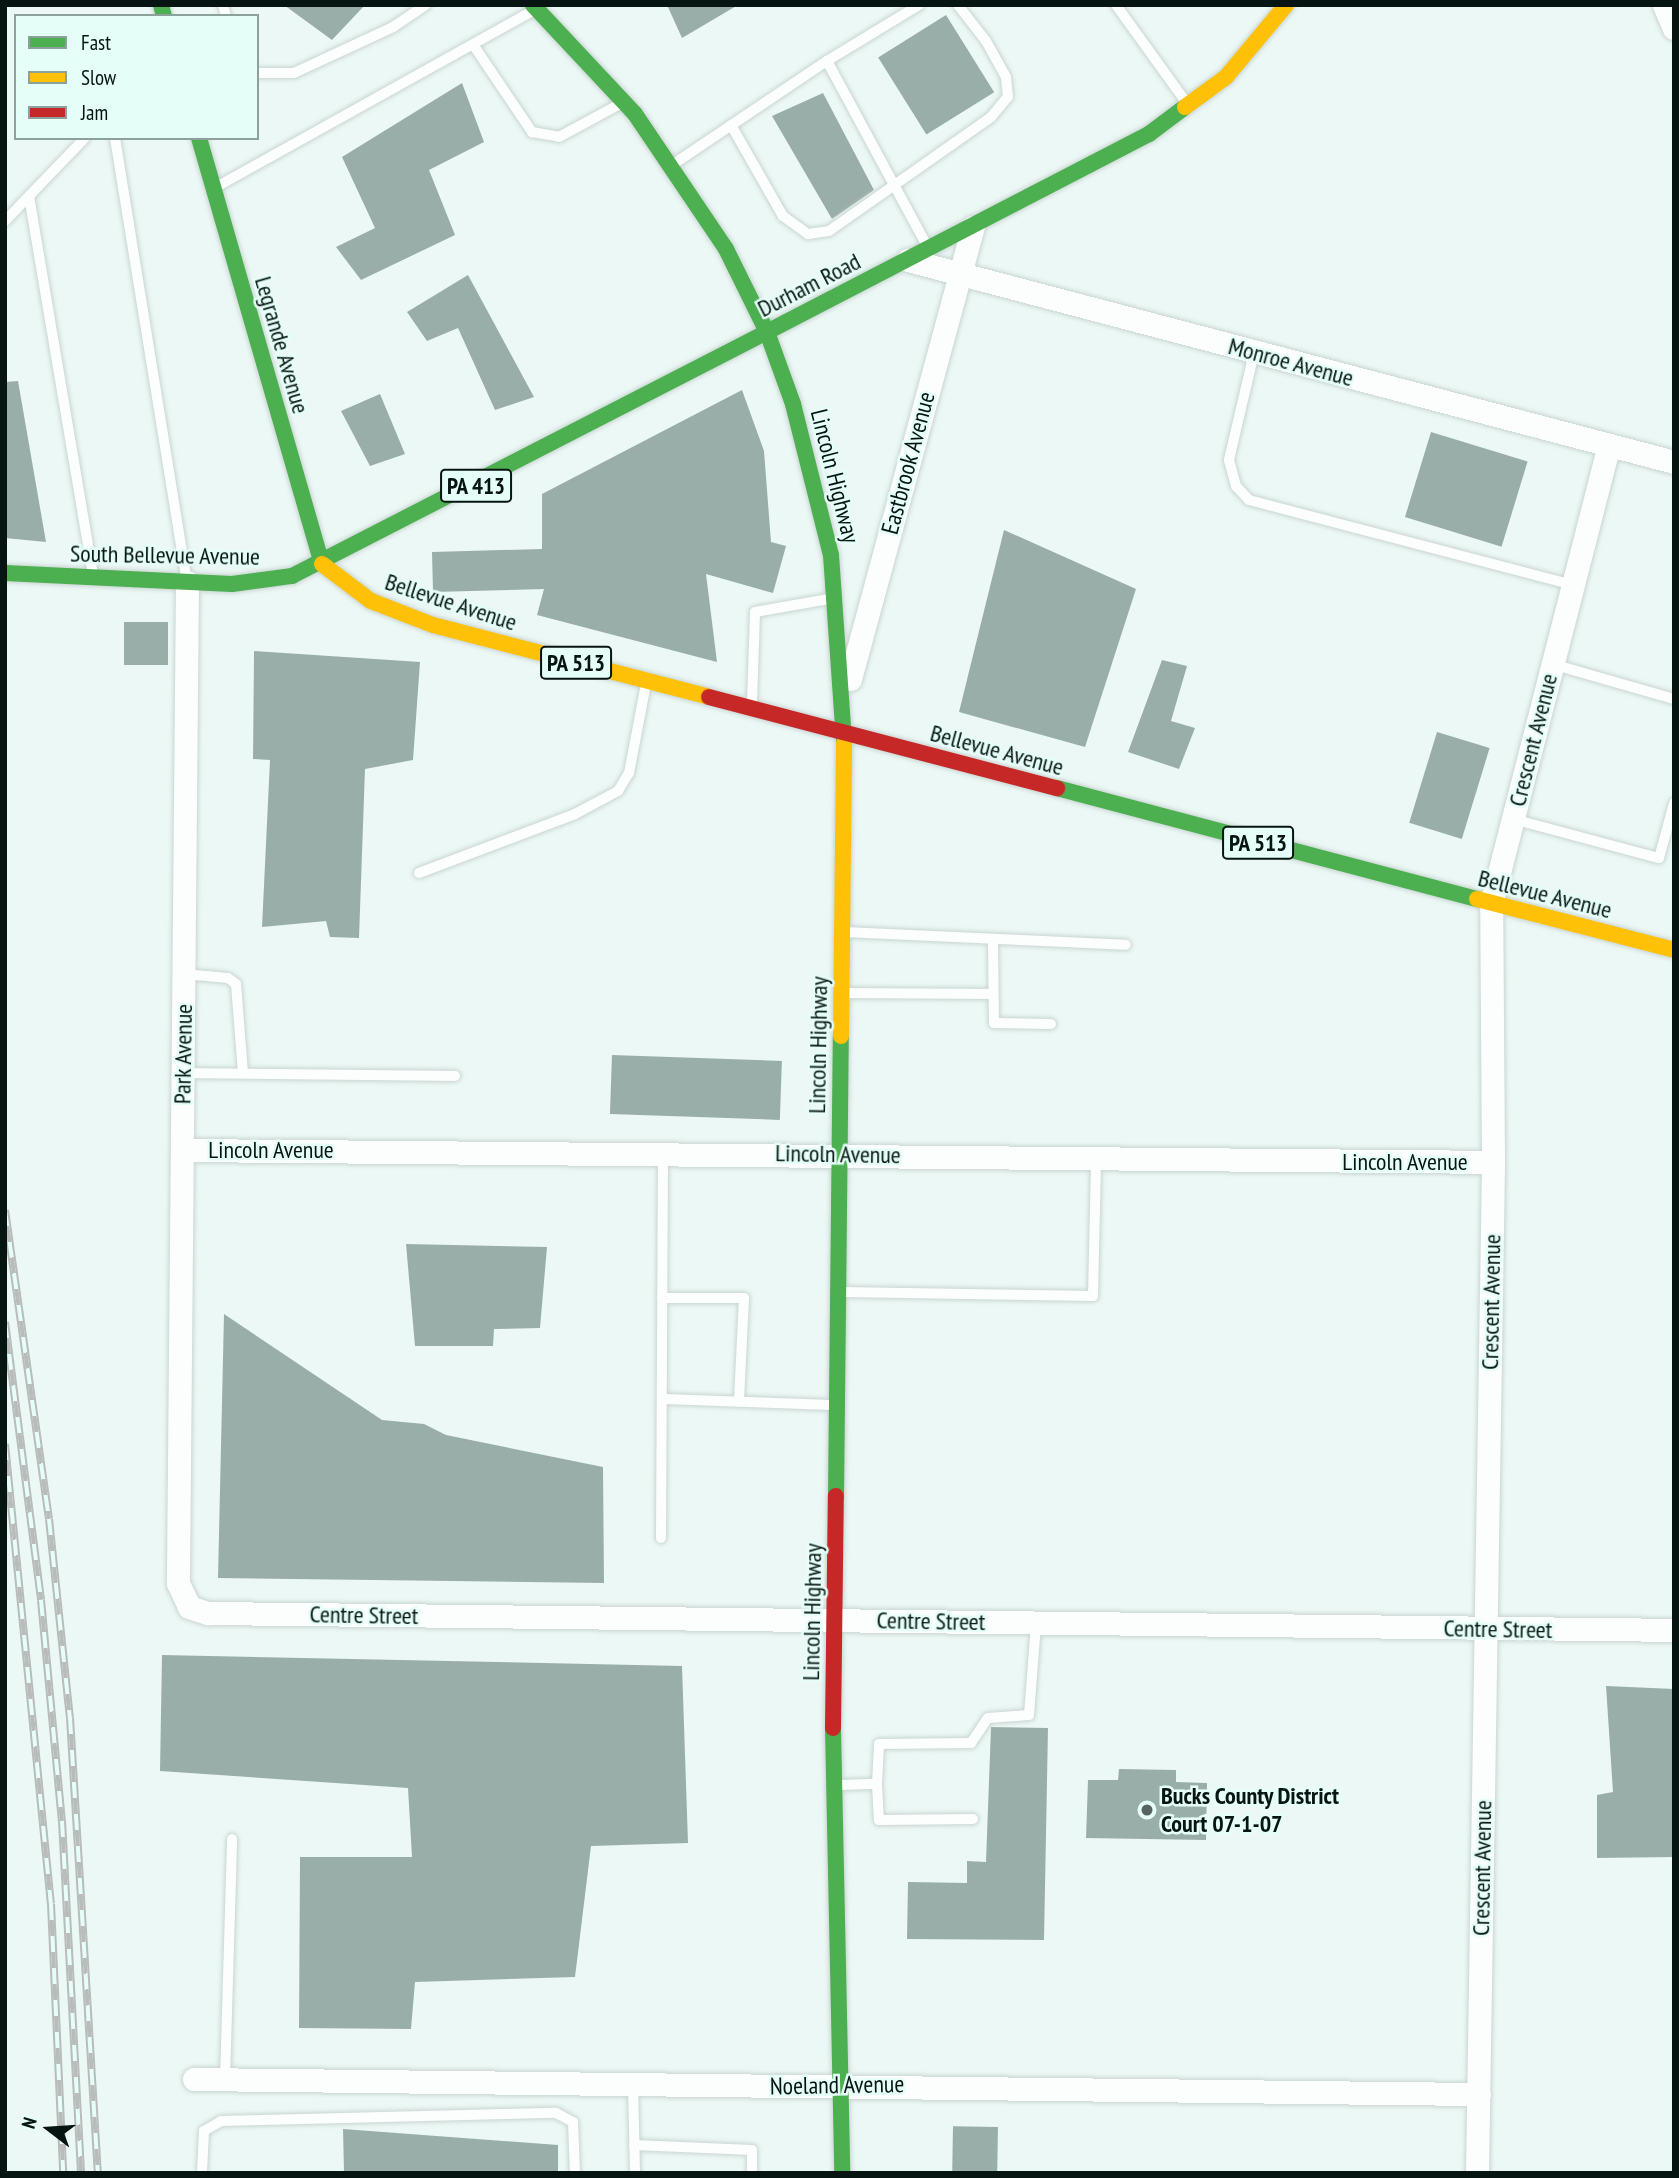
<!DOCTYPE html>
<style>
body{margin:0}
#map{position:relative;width:1679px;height:2178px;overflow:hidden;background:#ecf8f5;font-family:"PT Sans Narrow",sans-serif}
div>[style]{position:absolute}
.building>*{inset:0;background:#9aaea9;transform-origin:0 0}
.roads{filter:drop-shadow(0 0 2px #c9d5d2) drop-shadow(0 0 2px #c9d5d2)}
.lane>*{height:10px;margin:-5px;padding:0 5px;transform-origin:5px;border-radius:5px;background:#fcfefe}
.street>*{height:23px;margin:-11.5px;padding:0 11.5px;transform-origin:11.5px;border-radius:11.5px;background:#fcfefe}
.fast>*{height:16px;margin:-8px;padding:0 8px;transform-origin:8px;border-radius:8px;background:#4caf50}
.slow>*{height:16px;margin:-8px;padding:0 8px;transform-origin:8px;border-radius:8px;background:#ffc107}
.jam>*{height:16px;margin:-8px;padding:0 8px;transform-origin:8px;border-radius:8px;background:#c62828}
.rail>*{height:8px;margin-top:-4px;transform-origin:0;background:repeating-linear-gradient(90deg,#e6fef8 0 16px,#b8bcbb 0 32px);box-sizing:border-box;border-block:2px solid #b8bcbb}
.dots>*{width:19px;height:19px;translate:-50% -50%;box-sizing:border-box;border:4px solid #e6fef8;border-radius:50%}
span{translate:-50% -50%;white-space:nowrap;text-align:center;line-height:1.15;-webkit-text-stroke:5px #e6fef8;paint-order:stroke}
.shield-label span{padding:2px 5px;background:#e6fef8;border:2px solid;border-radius:5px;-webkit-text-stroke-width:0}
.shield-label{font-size:23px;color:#071512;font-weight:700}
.street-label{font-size:24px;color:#071512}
.poi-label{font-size:24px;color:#071512;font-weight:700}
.left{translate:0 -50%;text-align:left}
.frame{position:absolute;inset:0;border:7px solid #071512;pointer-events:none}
.legend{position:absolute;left:14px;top:14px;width:245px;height:126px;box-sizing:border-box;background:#e6fef8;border:2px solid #8da19c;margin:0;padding:9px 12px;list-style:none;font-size:21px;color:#071512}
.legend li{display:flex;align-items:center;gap:14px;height:35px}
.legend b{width:35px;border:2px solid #8da19c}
.north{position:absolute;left:14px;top:2094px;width:70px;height:70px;-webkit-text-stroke:5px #e6fef8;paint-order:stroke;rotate:287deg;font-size:19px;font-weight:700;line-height:28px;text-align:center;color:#071512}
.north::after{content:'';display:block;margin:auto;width:24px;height:32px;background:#071512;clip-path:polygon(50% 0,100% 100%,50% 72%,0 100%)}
</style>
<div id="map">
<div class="building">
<i style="clip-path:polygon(284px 5px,365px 5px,332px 40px)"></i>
<i style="clip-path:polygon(667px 5px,738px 5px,682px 38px)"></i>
<i style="left:946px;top:15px;width:91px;height:80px;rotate:58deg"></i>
<i style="clip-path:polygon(462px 83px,484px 142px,429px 170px,455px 235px,361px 280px,336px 247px,375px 228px,342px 157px)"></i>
<i style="clip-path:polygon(823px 93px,874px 190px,832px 219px,772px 116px)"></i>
<i style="clip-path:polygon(468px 275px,534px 397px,495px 410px,458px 328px,427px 341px,407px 312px)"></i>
<i style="clip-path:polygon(18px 381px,46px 542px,5px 538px,5px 382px)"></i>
<i style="clip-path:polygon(742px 390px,764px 451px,771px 542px,786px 546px,773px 593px,706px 574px,717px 662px,537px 615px,544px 589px,433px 592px,432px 552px,542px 549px,542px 494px)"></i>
<i style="clip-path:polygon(380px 394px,405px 454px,370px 466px,341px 411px)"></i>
<i style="left:1431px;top:432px;width:101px;height:89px;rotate:17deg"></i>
<i style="clip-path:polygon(1004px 530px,1136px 589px,1085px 747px,959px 712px)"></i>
<i style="left:124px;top:622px;width:44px;height:43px"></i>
<i style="clip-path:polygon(254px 651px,420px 662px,413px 760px,365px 769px,359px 938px,330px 937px,326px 921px,262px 927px,270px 760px,253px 759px)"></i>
<i style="clip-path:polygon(1162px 660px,1187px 666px,1171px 721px,1195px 728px,1179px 769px,1128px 752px)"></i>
<i style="left:1437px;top:732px;width:55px;height:95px;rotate:17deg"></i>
<i style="left:612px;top:1055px;width:170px;height:59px;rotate:2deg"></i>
<i style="clip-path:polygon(406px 1244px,547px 1247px,540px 1328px,494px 1329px,493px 1346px,415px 1346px)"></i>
<i style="clip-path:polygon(224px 1314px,382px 1420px,424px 1424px,446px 1435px,603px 1467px,604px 1583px,218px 1578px)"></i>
<i style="clip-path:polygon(162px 1655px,682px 1666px,688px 1843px,591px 1846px,575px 1977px,415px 1982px,411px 2029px,299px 2028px,300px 1857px,412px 1857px,408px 1788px,160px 1771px)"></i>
<i style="clip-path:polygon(1606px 1686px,1674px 1689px,1674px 1857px,1597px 1858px,1597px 1795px,1613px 1792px)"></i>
<i style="clip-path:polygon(991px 1727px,1048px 1728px,1044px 1940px,907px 1939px,908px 1882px,967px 1883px,967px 1861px,986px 1862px)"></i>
<i style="clip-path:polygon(1119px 1769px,1176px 1770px,1176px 1782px,1207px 1783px,1206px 1840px,1086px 1838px,1088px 1780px,1118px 1780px)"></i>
<i style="left:998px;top:2127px;width:46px;height:45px;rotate:91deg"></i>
<i style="clip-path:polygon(343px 2129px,558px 2145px,558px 2173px,344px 2173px)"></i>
</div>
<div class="roads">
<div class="lane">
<i style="left:223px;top:5px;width:11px;rotate:75deg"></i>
<i style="left:1116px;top:5px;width:120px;rotate:54.2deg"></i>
<i style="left:474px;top:46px;width:104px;rotate:56deg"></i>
<i style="left:532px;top:132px;width:27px;rotate:10deg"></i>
<i style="left:559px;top:137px;width:69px;rotate:-28.4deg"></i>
<i style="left:827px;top:61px;width:108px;rotate:-31.3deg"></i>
<i style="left:257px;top:73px;width:37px"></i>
<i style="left:294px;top:73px;width:109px;rotate:-24.9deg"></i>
<i style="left:393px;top:27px;width:40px;rotate:-34deg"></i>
<i style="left:731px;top:125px;width:105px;rotate:60.3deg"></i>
<i style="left:783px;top:216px;width:31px;rotate:36deg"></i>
<i style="left:808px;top:234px;width:21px;rotate:-8deg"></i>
<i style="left:829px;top:231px;width:198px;rotate:-35.1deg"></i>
<i style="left:991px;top:117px;width:26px;rotate:-50deg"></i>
<i style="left:1008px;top:97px;width:20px;rotate:-96deg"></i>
<i style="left:1006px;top:77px;width:41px;rotate:-119.1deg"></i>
<i style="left:986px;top:41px;width:46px;rotate:-127.9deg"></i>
<i style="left:115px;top:138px;width:443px;rotate:80.8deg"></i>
<i style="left:675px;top:163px;width:183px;rotate:-33.9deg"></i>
<i style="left:827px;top:61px;width:210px;rotate:61.6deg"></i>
<i style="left:218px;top:186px;width:358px;rotate:-29.1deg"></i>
<i style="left:29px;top:196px;width:382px;rotate:80.4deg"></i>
<i style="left:5px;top:221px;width:115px;rotate:-46.1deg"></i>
<i style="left:1254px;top:353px;width:110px;rotate:103.2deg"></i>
<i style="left:1229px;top:460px;width:27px;rotate:75deg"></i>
<i style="left:1236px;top:486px;width:19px;rotate:47deg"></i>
<i style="left:1249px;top:500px;width:335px;rotate:14.7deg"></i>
<i style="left:1552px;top:664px;width:127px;rotate:16deg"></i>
<i style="left:752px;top:703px;width:91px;rotate:-88.1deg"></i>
<i style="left:755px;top:612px;width:75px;rotate:-10deg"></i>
<i style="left:1513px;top:819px;width:151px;rotate:15deg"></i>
<i style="left:1659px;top:858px;width:57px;rotate:-74.7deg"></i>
<i style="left:419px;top:873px;width:167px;rotate:-20.7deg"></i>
<i style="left:575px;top:814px;width:49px;rotate:-28.1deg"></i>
<i style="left:618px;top:791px;width:21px;rotate:-59deg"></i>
<i style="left:629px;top:773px;width:91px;rotate:-79.2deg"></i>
<i style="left:844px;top:932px;width:282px;rotate:2.6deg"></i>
<i style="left:993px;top:943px;width:80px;rotate:89.3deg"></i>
<i style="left:994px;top:1023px;width:57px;rotate:1deg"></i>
<i style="left:184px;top:974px;width:44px;rotate:5.2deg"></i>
<i style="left:228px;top:978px;width:10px;rotate:37deg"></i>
<i style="left:236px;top:984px;width:89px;rotate:85.5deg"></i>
<i style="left:844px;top:993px;width:149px;rotate:0.4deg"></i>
<i style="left:183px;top:1073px;width:272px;rotate:0.6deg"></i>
<i style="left:842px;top:1292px;width:251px;rotate:0.9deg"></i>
<i style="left:1093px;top:1296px;width:135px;rotate:-88.7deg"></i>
<i style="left:662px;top:1298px;width:82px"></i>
<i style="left:744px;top:1298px;width:104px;rotate:92.8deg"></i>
<i style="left:662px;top:1399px;width:171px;rotate:2deg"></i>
<i style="left:661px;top:1538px;width:384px;rotate:-89.7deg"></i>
<i style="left:877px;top:1784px;width:36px;rotate:87deg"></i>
<i style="left:879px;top:1820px;width:94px;rotate:-0.6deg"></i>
<i style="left:839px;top:1785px;width:38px;rotate:-2deg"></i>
<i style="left:877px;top:1784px;width:40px;rotate:-87.1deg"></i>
<i style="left:879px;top:1744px;width:92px;rotate:-0.6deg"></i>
<i style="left:971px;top:1743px;width:30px;rotate:-56deg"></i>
<i style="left:988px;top:1718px;width:41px;rotate:-4.2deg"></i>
<i style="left:1029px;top:1715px;width:92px;rotate:-85.6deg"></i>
<i style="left:225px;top:2079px;width:240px;rotate:-88.3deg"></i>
<i style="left:633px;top:2084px;width:89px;rotate:88.7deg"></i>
<i style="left:634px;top:2145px;width:118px;rotate:2.4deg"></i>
<i style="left:752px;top:2150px;width:23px;rotate:90deg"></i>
<i style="left:202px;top:2173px;width:42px;rotate:-87.3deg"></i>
<i style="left:204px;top:2131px;width:20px;rotate:-30deg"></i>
<i style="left:221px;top:2121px;width:335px;rotate:-1.4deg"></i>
<i style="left:556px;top:2113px;width:19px;rotate:28deg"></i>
<i style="left:573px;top:2122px;width:51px;rotate:87.8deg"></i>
</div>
<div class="street">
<i style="left:1664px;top:5px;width:25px;rotate:67deg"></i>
<i style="left:908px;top:260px;width:792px;rotate:14.77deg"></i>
<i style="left:187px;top:582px;width:1001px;rotate:90.52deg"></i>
<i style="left:178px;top:1583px;width:26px;rotate:65deg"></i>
<i style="left:189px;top:1607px;width:20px;rotate:18deg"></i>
<i style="left:208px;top:1613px;width:1466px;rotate:0.66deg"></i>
<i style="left:850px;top:679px;width:468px;rotate:-74.8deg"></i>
<i style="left:182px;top:1150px;width:1311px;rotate:0.52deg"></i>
<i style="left:194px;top:2079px;width:1285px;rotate:0.67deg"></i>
<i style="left:1477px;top:2173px;width:1011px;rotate:-89.09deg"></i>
<i style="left:1493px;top:1162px;width:258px;rotate:-90.4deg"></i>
<i style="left:1491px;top:904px;width:474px;rotate:-75.6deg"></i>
</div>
<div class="fast">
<i style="left:161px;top:5px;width:11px;rotate:75deg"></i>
<i style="left:533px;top:5px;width:149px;rotate:46.9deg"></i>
<i style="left:635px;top:114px;width:163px;rotate:56deg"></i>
<i style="left:726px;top:249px;width:93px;rotate:63.7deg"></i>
<i style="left:767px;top:332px;width:77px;rotate:70.1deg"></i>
<i style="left:793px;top:404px;width:156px;rotate:75.9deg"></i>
<i style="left:831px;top:555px;width:188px;rotate:86deg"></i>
<i style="left:199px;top:138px;width:443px;rotate:73.9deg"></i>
<i style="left:767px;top:332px;width:430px;rotate:-27.4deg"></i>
<i style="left:1149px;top:134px;width:45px;rotate:-36.9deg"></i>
<i style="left:5px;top:573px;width:227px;rotate:2.8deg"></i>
<i style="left:232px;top:584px;width:61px;rotate:-7.6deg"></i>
<i style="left:292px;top:576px;width:534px;rotate:-27.19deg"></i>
<i style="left:1057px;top:788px;width:434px;rotate:14.8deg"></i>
<i style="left:836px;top:1496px;width:460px;rotate:-89.4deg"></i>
<i style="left:833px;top:1728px;width:445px;rotate:88.8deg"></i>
</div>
<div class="slow">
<i style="left:1185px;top:107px;width:51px;rotate:-36.2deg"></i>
<i style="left:1226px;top:77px;width:94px;rotate:-50.2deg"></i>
<i style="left:322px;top:564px;width:61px;rotate:37.1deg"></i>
<i style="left:371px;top:601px;width:66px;rotate:21.2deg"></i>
<i style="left:433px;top:625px;width:285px;rotate:14.6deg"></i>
<i style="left:1477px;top:899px;width:203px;rotate:14.5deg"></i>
<i style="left:841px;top:1036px;width:293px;rotate:-89.4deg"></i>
</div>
<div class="jam">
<i style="left:709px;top:697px;width:360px;rotate:14.7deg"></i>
<i style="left:833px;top:1728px;width:232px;rotate:-89.3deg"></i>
</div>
</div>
<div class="rail">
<i style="left:5px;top:1210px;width:312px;rotate:81.9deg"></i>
<i style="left:49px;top:1519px;width:200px;rotate:84deg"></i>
<i style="left:70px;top:1718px;width:456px;rotate:86.5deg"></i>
<i style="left:5px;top:1322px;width:280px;rotate:82.6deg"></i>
<i style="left:41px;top:1600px;width:222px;rotate:84.6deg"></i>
<i style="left:62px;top:1821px;width:353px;rotate:86.9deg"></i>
<i style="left:5px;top:1444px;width:462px;rotate:84.3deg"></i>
<i style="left:51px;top:1904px;width:269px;rotate:87.4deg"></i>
</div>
<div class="dots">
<i style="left:1147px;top:1810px;background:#576461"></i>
</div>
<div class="shield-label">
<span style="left:476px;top:486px">PA 413</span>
<span style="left:576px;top:663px">PA 513</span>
<span style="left:1258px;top:843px">PA 513</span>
</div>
<div class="street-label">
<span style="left:809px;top:285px;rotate:-27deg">Durham Road</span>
<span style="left:282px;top:345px;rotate:74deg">Legrande Avenue</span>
<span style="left:1291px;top:362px;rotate:15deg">Monroe Avenue</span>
<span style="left:908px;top:463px;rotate:-75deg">Eastbrook Avenue</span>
<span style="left:835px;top:476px;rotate:76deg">Lincoln Highway</span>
<span style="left:165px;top:555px;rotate:1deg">South Bellevue Avenue</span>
<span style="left:451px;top:602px;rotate:18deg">Bellevue Avenue</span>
<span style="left:1533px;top:740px;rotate:-76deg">Crescent Avenue</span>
<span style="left:997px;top:750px;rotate:15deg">Bellevue Avenue</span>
<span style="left:1545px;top:894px;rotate:14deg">Bellevue Avenue</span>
<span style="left:818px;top:1045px;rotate:-89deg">Lincoln Highway</span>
<span style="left:183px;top:1054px;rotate:-89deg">Park Avenue</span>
<span style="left:271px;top:1150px">Lincoln Avenue</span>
<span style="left:838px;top:1154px;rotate:1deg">Lincoln Avenue</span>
<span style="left:1405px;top:1162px">Lincoln Avenue</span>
<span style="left:1491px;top:1302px;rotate:-89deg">Crescent Avenue</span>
<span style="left:812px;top:1612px;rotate:-89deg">Lincoln Highway</span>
<span style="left:364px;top:1615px;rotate:1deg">Centre Street</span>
<span style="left:931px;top:1621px;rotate:1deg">Centre Street</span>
<span style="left:1498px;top:1629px;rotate:1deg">Centre Street</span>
<span style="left:1482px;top:1868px;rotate:-89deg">Crescent Avenue</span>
<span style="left:837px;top:2085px;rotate:-1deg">Noeland Avenue</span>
</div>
<div class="poi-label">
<span class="left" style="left:1161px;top:1810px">Bucks County District<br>Court 07-1-07</span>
</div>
<div class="frame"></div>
<ul class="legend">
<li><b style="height:9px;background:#4caf50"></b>Fast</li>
<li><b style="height:9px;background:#ffc107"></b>Slow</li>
<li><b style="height:9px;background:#c62828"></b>Jam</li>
</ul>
<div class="north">N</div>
</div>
